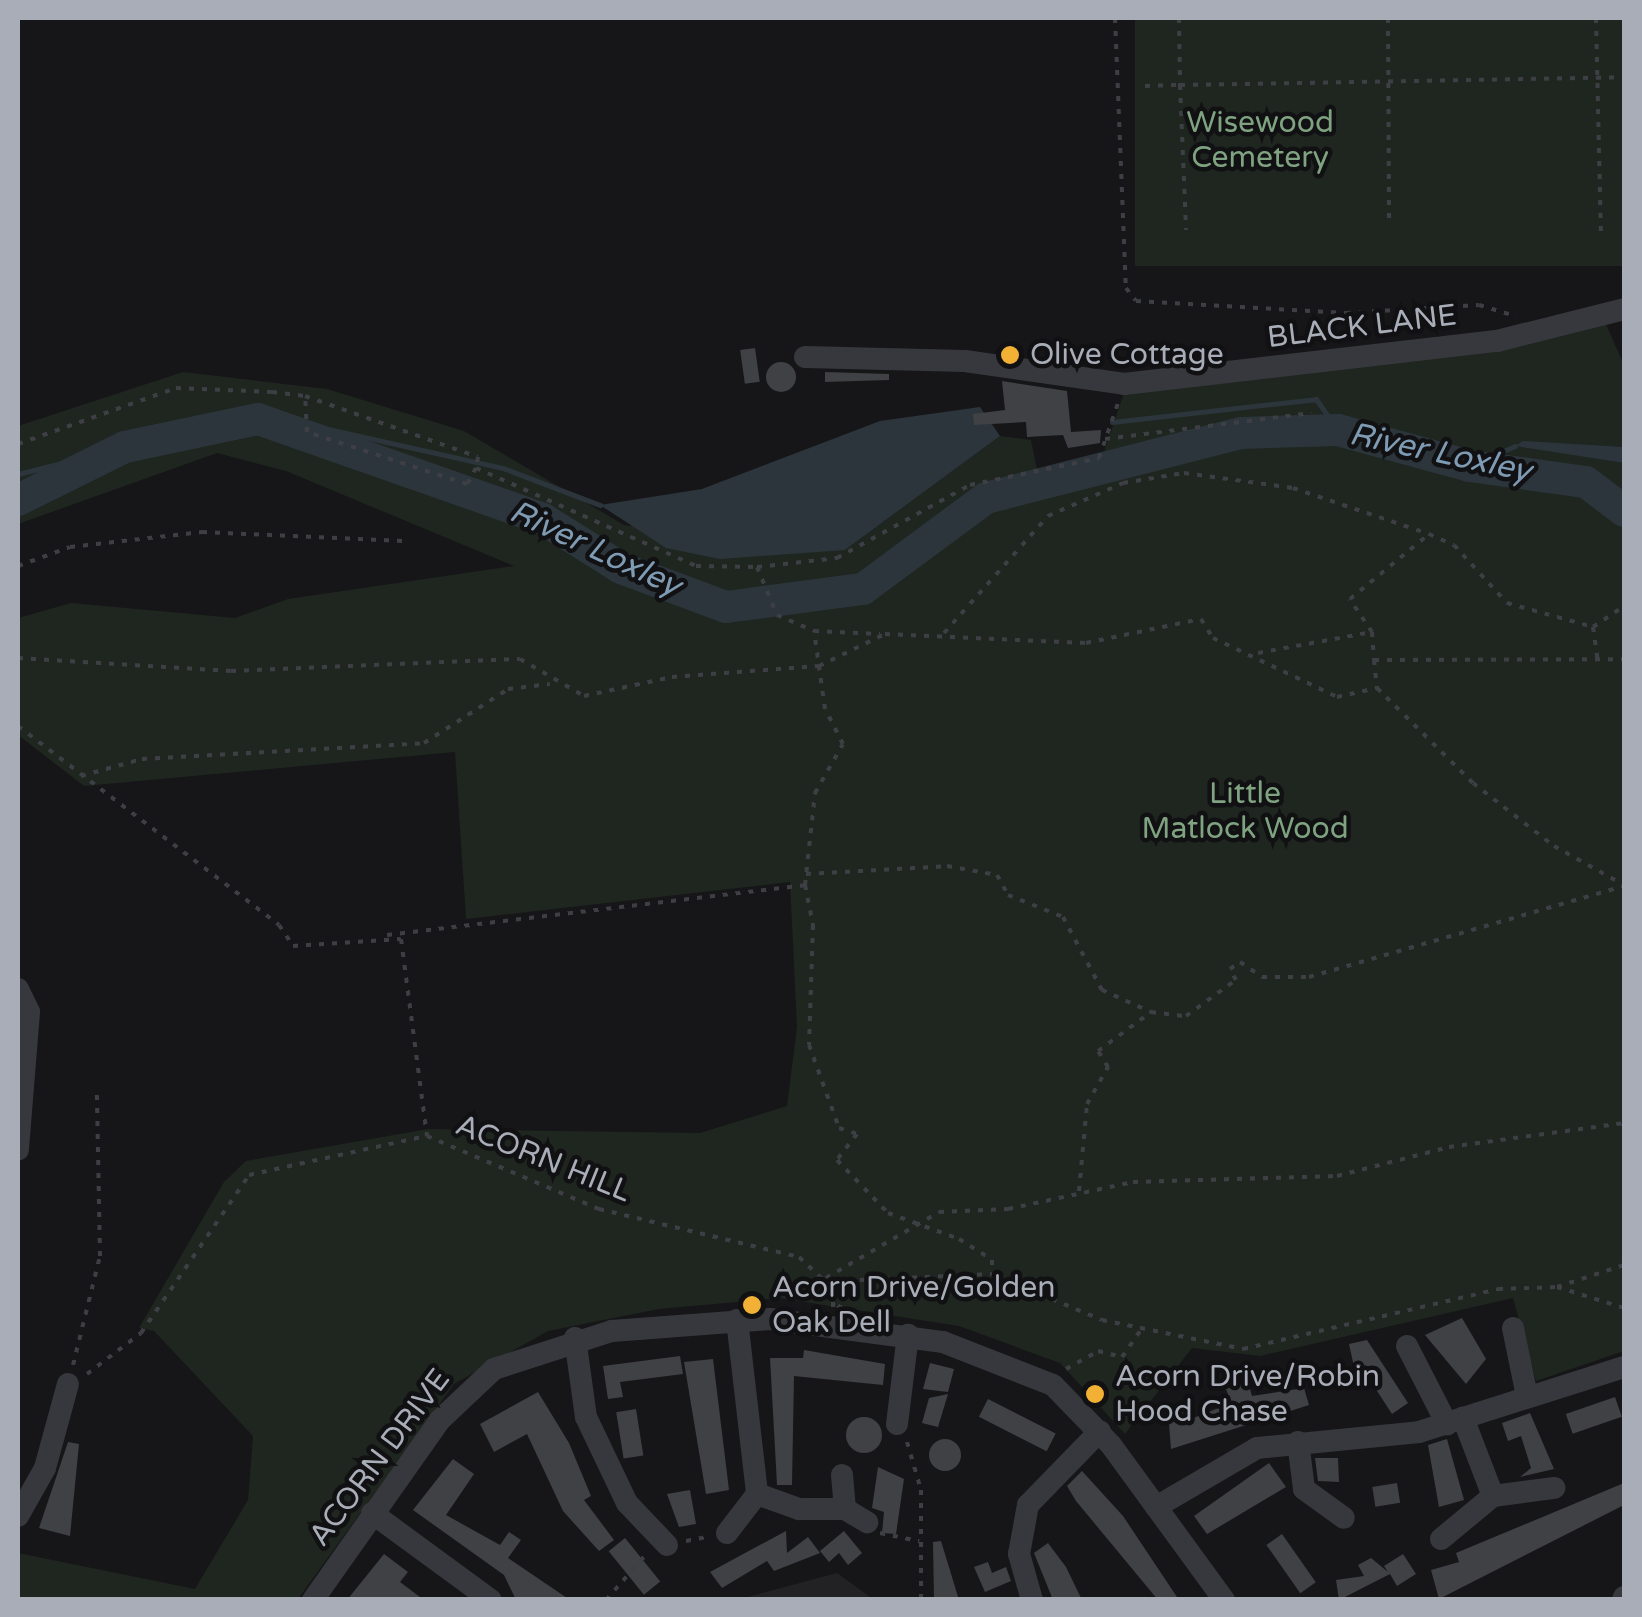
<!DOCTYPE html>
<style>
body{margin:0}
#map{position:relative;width:1642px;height:1617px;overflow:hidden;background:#161618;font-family:"Varela Round",sans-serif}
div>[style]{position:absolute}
.built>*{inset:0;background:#222225}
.green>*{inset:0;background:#1e261f;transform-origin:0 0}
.water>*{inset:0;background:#2c353c}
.stream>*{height:5px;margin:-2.5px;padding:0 2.5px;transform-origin:2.5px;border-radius:2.5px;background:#2c353c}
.river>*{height:32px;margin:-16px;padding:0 16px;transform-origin:16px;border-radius:16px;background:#2c353c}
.building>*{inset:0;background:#404145;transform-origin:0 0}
.round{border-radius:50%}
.path>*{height:4px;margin-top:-2px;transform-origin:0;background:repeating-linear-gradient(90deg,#3d3f44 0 5px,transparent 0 13px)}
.minor>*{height:22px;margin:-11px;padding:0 11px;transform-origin:11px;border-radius:11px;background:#37383d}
.dots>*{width:28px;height:28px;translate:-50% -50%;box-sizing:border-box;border:5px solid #111113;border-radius:50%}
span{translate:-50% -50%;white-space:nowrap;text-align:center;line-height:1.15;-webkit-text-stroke:9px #111113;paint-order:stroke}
.park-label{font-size:30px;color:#7fa381}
.street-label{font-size:30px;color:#a8adb8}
.poi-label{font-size:30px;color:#a8adb8}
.left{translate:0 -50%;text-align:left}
.water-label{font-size:32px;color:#7f9bb3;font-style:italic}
.frame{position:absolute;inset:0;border:20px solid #a8adb8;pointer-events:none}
</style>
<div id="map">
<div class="built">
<i style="clip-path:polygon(837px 1573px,873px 1599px,740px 1599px)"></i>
</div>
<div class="green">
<i style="left:1135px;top:18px;width:489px;height:248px"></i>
<i style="clip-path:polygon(1604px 320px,1624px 365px,1624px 447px,1516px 446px,1624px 463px,1624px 1351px,1536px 1381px,1513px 1298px,1260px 1356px,1192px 1348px,1125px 1434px,1060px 1363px,959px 1326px,779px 1298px,659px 1309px,548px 1331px,454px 1384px,298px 1599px,18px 1599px,18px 1553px,195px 1589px,248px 1500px,253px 1436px,154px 1331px,139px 1328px,224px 1182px,246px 1161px,428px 1129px,700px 1133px,787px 1106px,797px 1027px,790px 882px,466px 919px,455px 752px,84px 786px,18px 735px,18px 618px,71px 603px,235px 618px,288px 599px,514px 566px,286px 471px,217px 453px,18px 524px,18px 426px,183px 372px,327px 389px,464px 431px,624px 525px,845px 550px,1000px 436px,1031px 440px,1037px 470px,1101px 461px,1125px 390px)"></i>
</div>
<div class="water">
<i style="clip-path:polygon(980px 407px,1000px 436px,845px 550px,720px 559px,666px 548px,600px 505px,702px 489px,880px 421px)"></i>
<i style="clip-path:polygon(1523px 441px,1624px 447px,1624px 463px,1515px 446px)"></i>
</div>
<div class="stream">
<i style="left:1112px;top:422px;width:205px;rotate:-6.4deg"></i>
<i style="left:1316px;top:399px;width:38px;rotate:55deg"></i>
<i style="left:289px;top:432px;width:19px;rotate:-25deg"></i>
<i style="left:306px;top:424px;width:202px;rotate:12.6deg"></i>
<i style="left:503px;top:468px;width:104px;rotate:20.9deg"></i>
<i style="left:1470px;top:466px;width:49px;rotate:-24deg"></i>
<i style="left:18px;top:474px;width:110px;rotate:-14.2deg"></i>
</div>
<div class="river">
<i style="left:18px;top:500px;width:119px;rotate:-26.4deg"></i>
<i style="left:125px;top:447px;width:136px;rotate:-11.9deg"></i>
<i style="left:258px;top:419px;width:302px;rotate:19.3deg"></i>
<i style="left:543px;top:519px;width:92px;rotate:32.1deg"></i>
<i style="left:621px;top:568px;width:112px;rotate:20.4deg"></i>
<i style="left:726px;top:607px;width:138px;rotate:-7.5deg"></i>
<i style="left:863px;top:589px;width:153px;rotate:-36.5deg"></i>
<i style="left:986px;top:498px;width:263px;rotate:-14.3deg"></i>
<i style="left:1241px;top:433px;width:97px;rotate:-1.8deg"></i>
<i style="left:1338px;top:430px;width:137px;rotate:15.3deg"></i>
<i style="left:1470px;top:466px;width:117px;rotate:7.9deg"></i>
<i style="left:1586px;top:482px;width:48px;rotate:37.3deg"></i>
</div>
<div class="building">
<i style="left:755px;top:348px;width:34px;height:15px;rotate:82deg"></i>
<i class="round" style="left:766px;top:362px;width:30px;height:30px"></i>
<i style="clip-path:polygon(825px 372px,889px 374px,889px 380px,825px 382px)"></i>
<i style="clip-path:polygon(1002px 381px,1067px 391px,1071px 432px,1101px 430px,1100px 443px,1068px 448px,1063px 435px,1027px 437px,1026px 422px,974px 425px,973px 414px,1005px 410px)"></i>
<i style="clip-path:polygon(1462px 1318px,1486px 1359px,1466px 1384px,1425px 1335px)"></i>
<i style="clip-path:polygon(1367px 1340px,1408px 1403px,1392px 1414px,1366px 1374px,1356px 1376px,1349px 1344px)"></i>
<i style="clip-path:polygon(804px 1350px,885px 1364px,883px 1385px,794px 1376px,792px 1485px,777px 1485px,770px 1358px,803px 1358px)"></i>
<i style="clip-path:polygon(680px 1356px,683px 1374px,620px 1382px,623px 1397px,608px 1399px,603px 1366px)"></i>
<i style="clip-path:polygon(713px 1359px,729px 1490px,706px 1494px,684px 1362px)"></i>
<i style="clip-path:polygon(930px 1363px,954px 1369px,948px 1392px,923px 1389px)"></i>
<i style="clip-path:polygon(1248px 1382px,1252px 1396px,1304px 1388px,1309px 1405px,1171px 1449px,1168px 1412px,1187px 1406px,1191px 1419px,1231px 1403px,1226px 1389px)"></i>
<i style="clip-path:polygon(538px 1392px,569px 1443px,591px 1496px,584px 1500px,614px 1540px,599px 1551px,563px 1511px,527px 1434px,494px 1452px,480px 1424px)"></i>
<i style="clip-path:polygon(948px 1394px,938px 1427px,922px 1423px,929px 1398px)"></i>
<i style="left:1615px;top:1397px;width:21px;height:52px;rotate:71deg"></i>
<i style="left:988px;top:1399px;width:76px;height:20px;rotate:27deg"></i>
<i style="left:636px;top:1409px;width:47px;height:20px;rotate:81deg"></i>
<i style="clip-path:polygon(1530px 1413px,1554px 1469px,1520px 1477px,1531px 1468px,1521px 1436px,1508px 1441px,1502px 1423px)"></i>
<i class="round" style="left:846px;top:1417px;width:36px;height:36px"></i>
<i style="clip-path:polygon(1447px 1439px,1464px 1500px,1439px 1507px,1428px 1445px)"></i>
<i class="round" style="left:929px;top:1439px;width:32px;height:32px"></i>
<i style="clip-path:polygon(68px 1442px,79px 1444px,70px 1536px,39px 1528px)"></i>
<i style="clip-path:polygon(1315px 1458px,1338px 1458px,1339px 1482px,1318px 1481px)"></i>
<i style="clip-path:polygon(453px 1459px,474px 1474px,446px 1515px,500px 1545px,509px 1532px,521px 1540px,508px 1558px,570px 1600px,516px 1600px,504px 1575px,413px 1510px)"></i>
<i style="clip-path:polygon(1269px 1463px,1286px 1487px,1207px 1534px,1194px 1516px)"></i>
<i style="clip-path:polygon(878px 1467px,904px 1479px,896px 1534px,882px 1533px,884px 1512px,872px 1508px)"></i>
<i style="clip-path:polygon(1082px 1471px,1123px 1516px,1179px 1600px,1158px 1600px,1076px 1501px,1067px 1486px)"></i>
<i style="left:1397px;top:1483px;width:20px;height:25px;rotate:81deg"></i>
<i style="clip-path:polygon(1624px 1483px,1624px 1505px,1439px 1599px,1431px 1570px,1459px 1562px,1456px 1553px)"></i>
<i style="clip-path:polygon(690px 1490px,696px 1524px,679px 1527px,667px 1494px)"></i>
<i style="clip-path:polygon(786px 1531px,787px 1553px,808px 1537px,820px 1553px,774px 1571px,767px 1561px,722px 1588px,710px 1572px)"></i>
<i style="clip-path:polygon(844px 1531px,862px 1553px,848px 1565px,839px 1553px,829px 1562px,820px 1551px)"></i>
<i style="left:1282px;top:1534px;width:59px;height:19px;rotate:55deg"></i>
<i style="left:625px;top:1538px;width:56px;height:21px;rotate:51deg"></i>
<i style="clip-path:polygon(941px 1541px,959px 1600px,934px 1600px,933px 1542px)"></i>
<i style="clip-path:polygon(1048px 1543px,1066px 1567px,1082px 1600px,1053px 1600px,1034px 1553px)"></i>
<i style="clip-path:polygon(384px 1554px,408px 1572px,400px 1582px,424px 1600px,347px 1600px)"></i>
<i style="clip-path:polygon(1403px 1554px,1416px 1574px,1397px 1586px,1390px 1574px,1339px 1600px,1336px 1580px,1364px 1576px,1358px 1565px,1371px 1558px,1388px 1572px,1384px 1566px)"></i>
<i style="clip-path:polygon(988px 1562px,992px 1573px,1006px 1567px,1011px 1581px,985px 1592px,974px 1567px)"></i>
</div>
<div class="path">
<i style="left:1115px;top:18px;width:270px;rotate:87.7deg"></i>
<i style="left:1126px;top:288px;width:16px;rotate:52deg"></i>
<i style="left:1136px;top:301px;width:210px;rotate:3.3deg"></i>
<i style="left:1346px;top:313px;width:133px;rotate:-3.4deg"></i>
<i style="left:1479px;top:305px;width:39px;rotate:17deg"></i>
<i style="left:1179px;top:18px;width:67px;rotate:89.1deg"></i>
<i style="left:1180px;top:85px;width:444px;rotate:-1deg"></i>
<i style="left:1388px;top:18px;width:206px;rotate:89.7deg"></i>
<i style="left:1596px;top:18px;width:221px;rotate:88.7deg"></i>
<i style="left:1145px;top:86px;width:35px;rotate:-2deg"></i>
<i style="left:1180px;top:85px;width:145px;rotate:87.6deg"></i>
<i style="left:1105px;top:439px;width:208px;rotate:-7.2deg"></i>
<i style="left:18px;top:444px;width:168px;rotate:-19.5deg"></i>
<i style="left:176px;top:388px;width:96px;rotate:2.4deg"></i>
<i style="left:272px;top:392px;width:33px;rotate:7deg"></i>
<i style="left:305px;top:396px;width:183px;rotate:19.4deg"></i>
<i style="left:478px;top:457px;width:11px;rotate:100deg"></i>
<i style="left:476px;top:468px;width:18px;rotate:119deg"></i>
<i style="left:467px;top:484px;width:168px;rotate:-162deg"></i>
<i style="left:307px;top:432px;width:36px;rotate:-93deg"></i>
<i style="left:476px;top:468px;width:241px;rotate:24deg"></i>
<i style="left:696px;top:566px;width:61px;rotate:0.9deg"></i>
<i style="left:757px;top:567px;width:81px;rotate:-6.4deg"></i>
<i style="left:837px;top:558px;width:152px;rotate:-28.8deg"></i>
<i style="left:970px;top:485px;width:132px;rotate:-11.8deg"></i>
<i style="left:1099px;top:458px;width:58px;rotate:-70.9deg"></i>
<i style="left:18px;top:566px;width:55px;rotate:-20.1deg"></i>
<i style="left:70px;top:547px;width:133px;rotate:-6.5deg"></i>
<i style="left:202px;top:532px;width:201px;rotate:2.6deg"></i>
<i style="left:757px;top:567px;width:52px;rotate:67.4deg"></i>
<i style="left:777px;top:615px;width:40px;rotate:23.4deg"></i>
<i style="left:814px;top:631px;width:66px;rotate:2.6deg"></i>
<i style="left:1593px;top:627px;width:35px;rotate:82deg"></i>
<i style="left:1372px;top:632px;width:40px;rotate:-124deg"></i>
<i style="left:1350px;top:599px;width:102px;rotate:-39.4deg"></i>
<i style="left:944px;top:633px;width:157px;rotate:-48.4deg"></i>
<i style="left:1048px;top:516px;width:82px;rotate:-23.7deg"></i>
<i style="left:1123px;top:483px;width:62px;rotate:-9.3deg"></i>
<i style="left:1184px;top:473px;width:110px;rotate:7.8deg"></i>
<i style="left:1293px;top:488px;width:144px;rotate:18.7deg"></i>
<i style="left:1429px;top:534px;width:27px;rotate:24deg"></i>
<i style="left:1454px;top:545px;width:79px;rotate:47.6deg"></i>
<i style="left:1507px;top:603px;width:89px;rotate:15.6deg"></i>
<i style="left:1593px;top:627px;width:37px;rotate:-34deg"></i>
<i style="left:1258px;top:653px;width:116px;rotate:-10.4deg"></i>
<i style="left:1372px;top:632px;width:28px;rotate:86deg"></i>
<i style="left:1374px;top:660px;width:250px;rotate:-0.2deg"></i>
<i style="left:18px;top:658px;width:213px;rotate:3.5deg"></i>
<i style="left:231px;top:671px;width:289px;rotate:-2.4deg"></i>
<i style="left:520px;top:659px;width:74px;rotate:30deg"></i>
<i style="left:584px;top:696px;width:90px;rotate:-12.2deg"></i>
<i style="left:672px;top:677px;width:147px;rotate:-4.3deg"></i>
<i style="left:819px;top:666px;width:73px;rotate:-25.9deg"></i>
<i style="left:885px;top:634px;width:201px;rotate:2.6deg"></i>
<i style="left:1086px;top:643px;width:117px;rotate:-11.8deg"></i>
<i style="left:1201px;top:619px;width:22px;rotate:58deg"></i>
<i style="left:1213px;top:638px;width:137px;rotate:25.4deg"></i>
<i style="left:1337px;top:697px;width:41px;rotate:-12.7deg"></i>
<i style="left:1377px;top:688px;width:135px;rotate:44.7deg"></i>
<i style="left:1473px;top:783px;width:103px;rotate:37.9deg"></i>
<i style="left:1554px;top:846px;width:80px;rotate:29.1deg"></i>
<i style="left:1374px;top:660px;width:28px;rotate:84deg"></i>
<i style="left:18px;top:726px;width:328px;rotate:37.3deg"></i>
<i style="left:279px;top:925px;width:25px;rotate:56deg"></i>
<i style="left:293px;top:946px;width:108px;rotate:-3.7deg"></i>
<i style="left:401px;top:939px;width:199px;rotate:82.5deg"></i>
<i style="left:81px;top:776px;width:63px;rotate:-15.6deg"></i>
<i style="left:142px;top:759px;width:282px;rotate:-3.2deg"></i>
<i style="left:424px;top:743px;width:100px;rotate:-32.7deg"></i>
<i style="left:508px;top:689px;width:42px;rotate:-6.8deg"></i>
<i style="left:806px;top:874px;width:141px;rotate:-3.2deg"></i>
<i style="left:947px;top:866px;width:51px;rotate:10.2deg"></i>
<i style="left:997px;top:875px;width:23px;rotate:61deg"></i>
<i style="left:1008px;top:895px;width:59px;rotate:21.8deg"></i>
<i style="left:1063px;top:917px;width:83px;rotate:61.9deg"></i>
<i style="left:1102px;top:990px;width:54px;rotate:24.2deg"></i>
<i style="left:805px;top:885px;width:93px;rotate:-83.8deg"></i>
<i style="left:815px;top:793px;width:56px;rotate:-60.3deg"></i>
<i style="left:843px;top:744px;width:39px;rotate:-117deg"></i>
<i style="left:825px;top:709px;width:79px;rotate:-98deg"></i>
<i style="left:387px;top:935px;width:421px;rotate:-6.8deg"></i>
<i style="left:805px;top:885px;width:41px;rotate:78.7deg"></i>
<i style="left:813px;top:925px;width:120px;rotate:91.9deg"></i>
<i style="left:809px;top:1045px;width:88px;rotate:70.1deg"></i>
<i style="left:839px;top:1128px;width:19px;rotate:18deg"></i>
<i style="left:857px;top:1134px;width:33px;rotate:128deg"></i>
<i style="left:837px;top:1160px;width:74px;rotate:46.1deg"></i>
<i style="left:888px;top:1213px;width:76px;rotate:20.1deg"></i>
<i style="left:959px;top:1239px;width:39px;rotate:32deg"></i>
<i style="left:992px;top:1260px;width:14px;rotate:90deg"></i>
<i style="left:427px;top:1136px;width:187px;rotate:23deg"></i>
<i style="left:599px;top:1209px;width:206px;rotate:13.5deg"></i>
<i style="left:799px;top:1257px;width:47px;rotate:43.3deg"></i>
<i style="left:833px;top:1289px;width:20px;rotate:90deg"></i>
<i style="left:1079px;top:1191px;width:87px;rotate:-84.7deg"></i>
<i style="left:1087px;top:1104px;width:43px;rotate:-60.4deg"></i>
<i style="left:1108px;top:1067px;width:19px;rotate:-122deg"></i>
<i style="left:1098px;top:1051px;width:66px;rotate:-36.3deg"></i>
<i style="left:1151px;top:1012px;width:35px;rotate:7deg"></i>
<i style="left:1186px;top:1016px;width:62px;rotate:-35.8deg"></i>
<i style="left:1236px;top:980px;width:13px;rotate:-119deg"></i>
<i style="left:1230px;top:969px;width:12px;rotate:-35deg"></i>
<i style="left:1240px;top:962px;width:27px;rotate:34deg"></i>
<i style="left:1262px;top:977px;width:47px"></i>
<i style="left:1309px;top:977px;width:328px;rotate:-16.1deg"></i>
<i style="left:826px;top:1278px;width:131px;rotate:-30.3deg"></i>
<i style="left:939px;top:1212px;width:69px;rotate:-2.5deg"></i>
<i style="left:1008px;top:1209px;width:128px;rotate:-12.2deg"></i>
<i style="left:1133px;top:1182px;width:204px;rotate:-1.7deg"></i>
<i style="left:1337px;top:1176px;width:116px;rotate:-14.5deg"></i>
<i style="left:1449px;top:1147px;width:177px;rotate:-7.8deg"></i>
<i style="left:1557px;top:1287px;width:71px;rotate:-18.2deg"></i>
<i style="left:838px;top:1309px;width:36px;rotate:-53deg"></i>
<i style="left:860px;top:1280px;width:132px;rotate:-2.6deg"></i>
<i style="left:992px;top:1274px;width:119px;rotate:22.7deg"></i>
<i style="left:1102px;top:1320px;width:144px;rotate:11.6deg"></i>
<i style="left:1243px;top:1349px;width:262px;rotate:-13.2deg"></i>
<i style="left:1498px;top:1289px;width:59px;rotate:-1.9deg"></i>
<i style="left:1557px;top:1287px;width:70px;rotate:17.4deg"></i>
<i style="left:73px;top:1365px;width:112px;rotate:-76.1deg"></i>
<i style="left:100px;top:1256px;width:162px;rotate:-91.1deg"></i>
<i style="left:1066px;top:1369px;width:37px;rotate:-29deg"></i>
<i style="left:1098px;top:1351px;width:25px;rotate:14deg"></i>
<i style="left:1122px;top:1357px;width:33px;rotate:-55deg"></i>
<i style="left:87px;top:1374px;width:68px;rotate:-37.2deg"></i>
<i style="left:141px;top:1333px;width:191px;rotate:-55.6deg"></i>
<i style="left:249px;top:1175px;width:182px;rotate:-12.4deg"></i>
<i style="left:907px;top:1442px;width:50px;rotate:73.7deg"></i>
<i style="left:921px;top:1490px;width:110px;rotate:90deg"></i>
<i style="left:880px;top:1533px;width:40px;rotate:12deg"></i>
<i style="left:686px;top:1541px;width:25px;rotate:-11deg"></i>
<i style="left:606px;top:1600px;width:64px;rotate:-48.8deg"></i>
</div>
<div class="minor">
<i style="left:805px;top:357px;width:160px;rotate:1.4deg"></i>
<i style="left:965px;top:361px;width:161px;rotate:8.2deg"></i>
<i style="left:1124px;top:384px;width:375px;rotate:-6.6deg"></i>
<i style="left:1497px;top:341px;width:131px;rotate:-14.1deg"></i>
<i style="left:18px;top:989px;width:25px;rotate:64deg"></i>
<i style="left:29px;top:1012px;width:138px;rotate:94.6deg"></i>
<i style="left:737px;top:1320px;width:175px;rotate:83.4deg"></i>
<i style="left:757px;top:1494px;width:45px;rotate:19.7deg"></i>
<i style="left:799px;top:1509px;width:46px"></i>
<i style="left:845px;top:1509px;width:26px;rotate:31deg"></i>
<i style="left:1513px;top:1328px;width:69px;rotate:78.4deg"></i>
<i style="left:575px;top:1338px;width:80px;rotate:82.1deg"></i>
<i style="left:586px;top:1417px;width:95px;rotate:64.5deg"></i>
<i style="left:627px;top:1503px;width:58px;rotate:46.4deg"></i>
<i style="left:1407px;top:1346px;width:88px;rotate:62.9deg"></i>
<i style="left:897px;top:1424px;width:90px;rotate:-83deg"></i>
<i style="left:1298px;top:1442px;width:47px;rotate:82.7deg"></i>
<i style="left:1304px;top:1489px;width:49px;rotate:35.9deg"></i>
<i style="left:842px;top:1475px;width:34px;rotate:85deg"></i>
<i style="left:1493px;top:1496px;width:62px;rotate:-7.5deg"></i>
<i style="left:1156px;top:1507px;width:117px;rotate:-30.3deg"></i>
<i style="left:1257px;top:1448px;width:163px;rotate:-5.6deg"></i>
<i style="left:1419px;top:1432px;width:215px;rotate:-17.6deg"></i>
<i style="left:372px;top:1513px;width:147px;rotate:36.2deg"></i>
<i style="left:18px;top:1516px;width:55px;rotate:-60.6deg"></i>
<i style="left:45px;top:1468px;width:87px;rotate:-74.7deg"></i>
<i style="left:727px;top:1533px;width:49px;rotate:-52.4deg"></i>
<i style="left:1441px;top:1539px;width:67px;rotate:-39.6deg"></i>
<i style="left:1493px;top:1496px;width:84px;rotate:-111deg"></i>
<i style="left:313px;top:1600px;width:220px;rotate:-54.8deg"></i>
<i style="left:440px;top:1420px;width:74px;rotate:-43.4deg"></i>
<i style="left:494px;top:1369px;width:124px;rotate:-17.9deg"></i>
<i style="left:612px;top:1331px;width:158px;rotate:-4.3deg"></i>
<i style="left:770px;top:1319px;width:175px;rotate:7.6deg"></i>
<i style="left:943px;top:1342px;width:118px;rotate:21.4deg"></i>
<i style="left:1053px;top:1385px;width:83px;rotate:46deg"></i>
<i style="left:1111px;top:1445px;width:192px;rotate:53.9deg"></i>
<i style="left:1032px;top:1600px;width:48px;rotate:-105.8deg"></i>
<i style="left:1019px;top:1554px;width:50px;rotate:-79.6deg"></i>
<i style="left:1028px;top:1505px;width:103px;rotate:-45.8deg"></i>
<i style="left:1623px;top:1600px;width:3px;rotate:-72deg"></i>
</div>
<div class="dots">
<i style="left:1010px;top:355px;background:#f2b134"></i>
<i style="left:752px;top:1305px;background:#f2b134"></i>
<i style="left:1095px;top:1394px;background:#f2b134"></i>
</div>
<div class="park-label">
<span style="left:1260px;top:140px">Wisewood<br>Cemetery</span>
<span style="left:1245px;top:811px">Little<br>Matlock Wood</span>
</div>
<div class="street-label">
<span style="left:1362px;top:327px;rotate:-7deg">BLACK LANE</span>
<span style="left:543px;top:1159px;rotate:22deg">ACORN HILL</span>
<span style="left:380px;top:1458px;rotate:-53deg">ACORN DRIVE</span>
</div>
<div class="poi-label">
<span class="left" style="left:1030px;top:355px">Olive Cottage</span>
<span class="left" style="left:772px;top:1305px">Acorn Drive/Golden<br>Oak Dell</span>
<span class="left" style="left:1115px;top:1394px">Acorn Drive/Robin<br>Hood Chase</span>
</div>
<div class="water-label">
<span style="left:1440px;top:453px;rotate:12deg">River Loxley</span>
<span style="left:595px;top:549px;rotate:25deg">River Loxley</span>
</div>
<div class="frame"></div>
</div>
